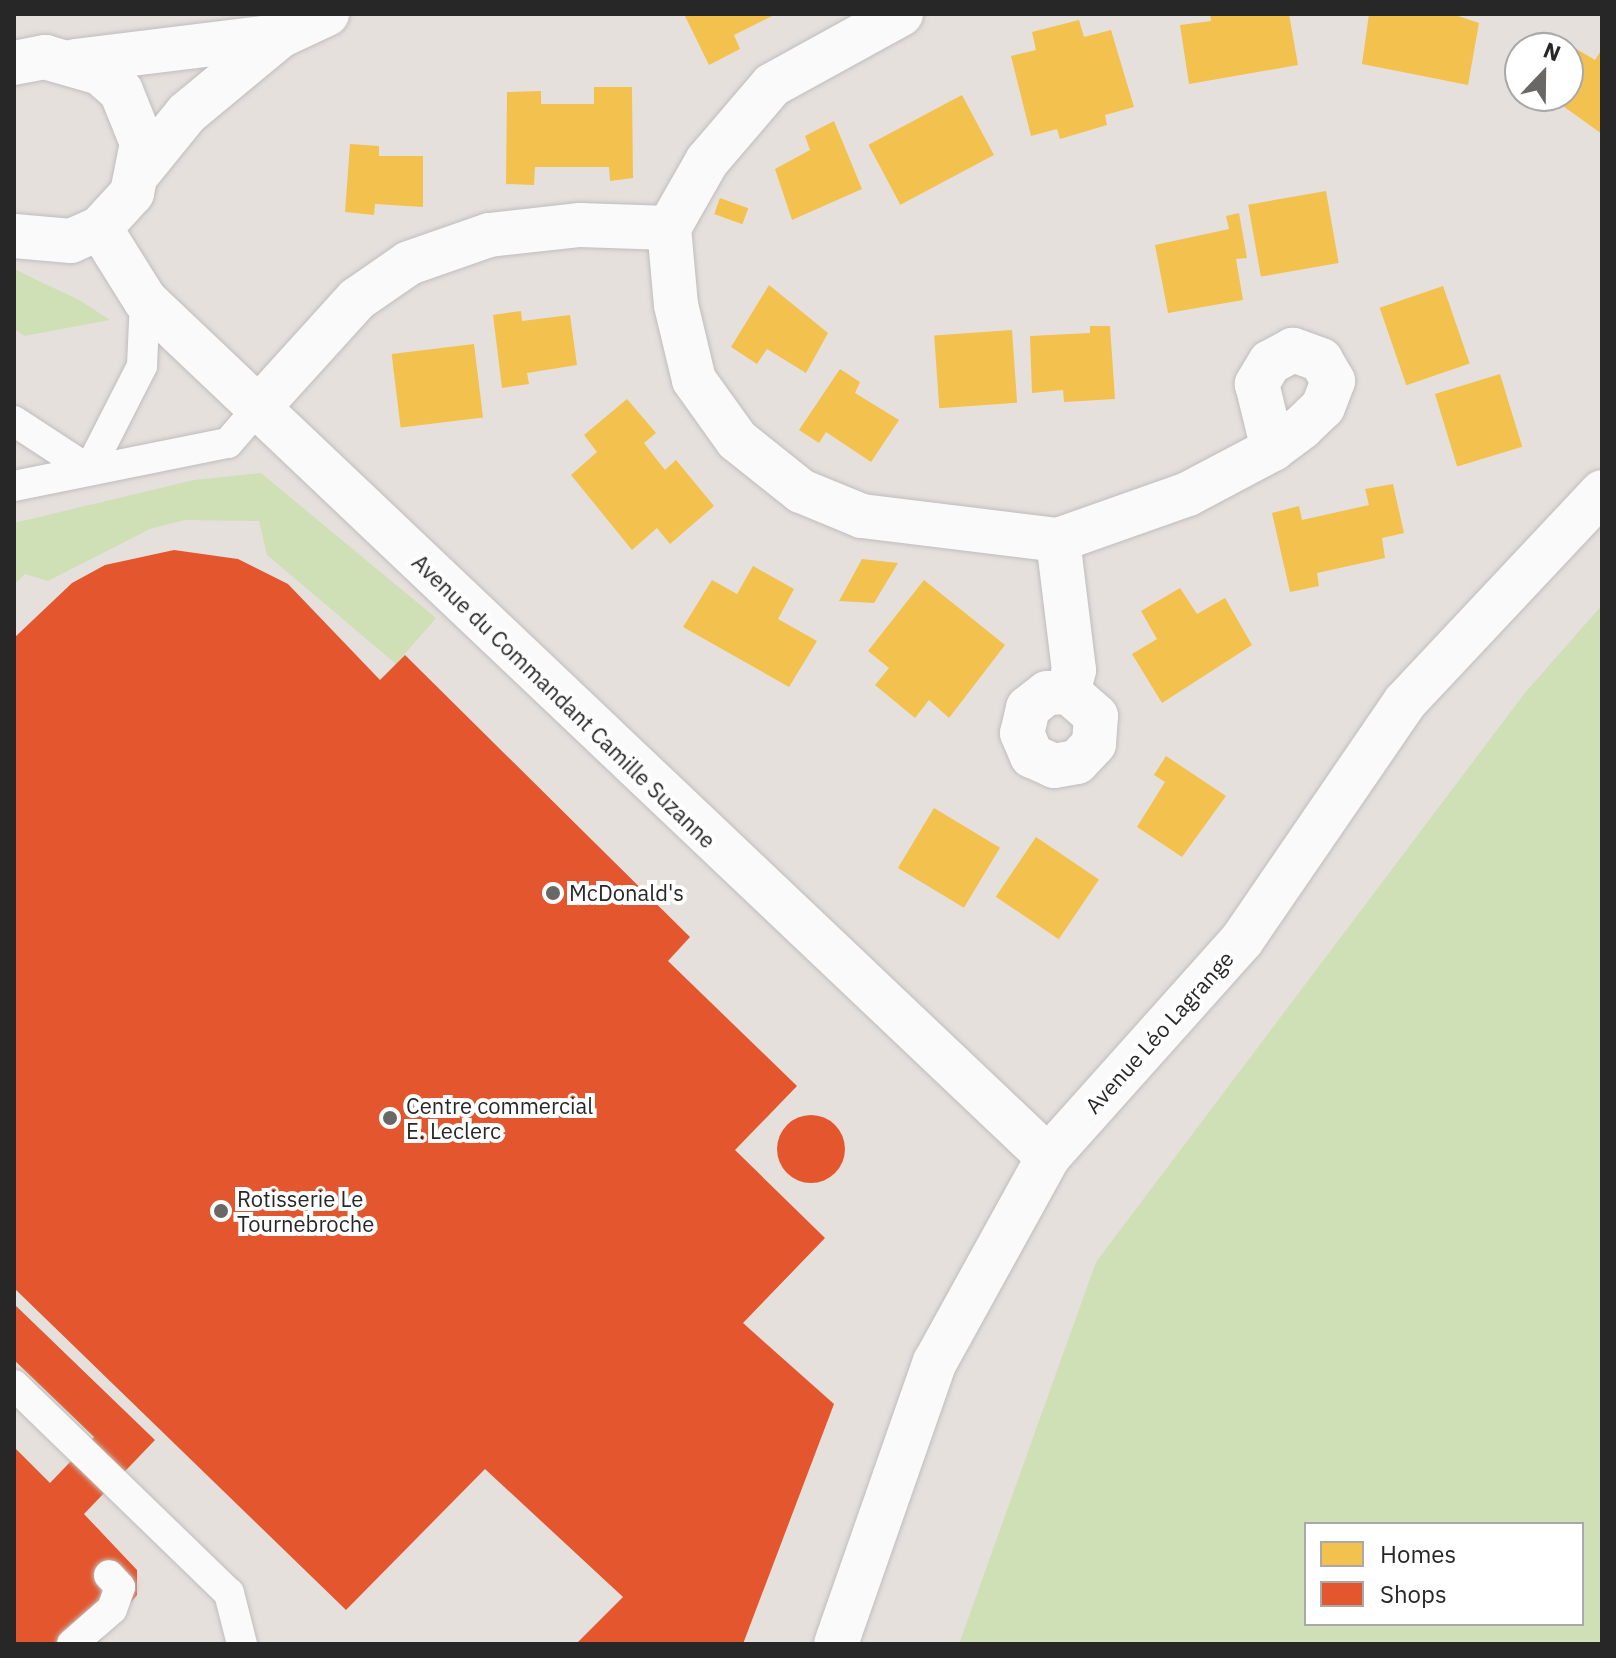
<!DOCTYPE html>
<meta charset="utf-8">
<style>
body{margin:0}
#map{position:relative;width:1616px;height:1658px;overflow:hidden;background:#e6e0dd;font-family:"IBM Plex Sans",sans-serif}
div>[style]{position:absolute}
.green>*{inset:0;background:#cfdfb6}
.homes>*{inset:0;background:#f2c14e;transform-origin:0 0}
.shops>*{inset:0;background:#e4572e}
.round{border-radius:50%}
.roads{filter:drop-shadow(0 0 2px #bfbdbe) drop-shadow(0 0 2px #bfbdbe)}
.service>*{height:30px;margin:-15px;padding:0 15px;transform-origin:15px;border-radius:15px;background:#fbfafa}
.minor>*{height:44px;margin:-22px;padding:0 22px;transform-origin:22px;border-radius:22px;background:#fbfafa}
.tertiary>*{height:44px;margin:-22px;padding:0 22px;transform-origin:22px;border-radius:22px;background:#fbfafa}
.dots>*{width:22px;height:22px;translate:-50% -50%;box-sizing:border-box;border:4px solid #fff;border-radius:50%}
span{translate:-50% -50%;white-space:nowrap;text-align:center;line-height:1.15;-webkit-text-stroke:8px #fff;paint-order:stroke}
.street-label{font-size:22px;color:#272727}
.poi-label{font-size:22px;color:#272727}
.left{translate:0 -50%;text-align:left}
.frame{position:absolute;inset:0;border:16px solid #272727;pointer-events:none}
.legend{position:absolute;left:1304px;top:1522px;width:280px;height:104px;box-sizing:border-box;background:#fff;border:2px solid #a9a9a9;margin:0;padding:10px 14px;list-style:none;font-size:24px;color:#272727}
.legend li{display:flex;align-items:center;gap:16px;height:40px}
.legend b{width:40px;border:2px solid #a9a9a9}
.north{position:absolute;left:1504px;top:32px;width:80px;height:80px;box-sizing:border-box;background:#fff;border:2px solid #a9a9a9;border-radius:50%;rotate:22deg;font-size:22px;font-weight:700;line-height:32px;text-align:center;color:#272727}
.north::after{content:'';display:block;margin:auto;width:28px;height:36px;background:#6a6867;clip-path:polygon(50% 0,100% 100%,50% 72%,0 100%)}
</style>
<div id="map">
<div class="green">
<i style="clip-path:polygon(14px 269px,81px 301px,110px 320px,24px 336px,14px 329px)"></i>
<i style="clip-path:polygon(261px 473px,436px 618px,396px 664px,267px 555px,259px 521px,185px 520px,150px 529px,48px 581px,25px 574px,14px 585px,14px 523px,194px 480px)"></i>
<i style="clip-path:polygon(evenodd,1602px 605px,1602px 1644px,959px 1644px,1096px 1262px,1524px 694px,1602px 605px,1306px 1524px,1582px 1524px,1582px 1624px,1306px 1624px,1306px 1524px)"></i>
</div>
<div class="homes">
<i style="clip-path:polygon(684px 14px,776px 14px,734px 35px,740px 49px,709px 65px)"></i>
<i style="clip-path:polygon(1210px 14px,1289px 14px,1298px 65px,1189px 84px,1180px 25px,1211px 21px)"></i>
<i style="clip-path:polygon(1369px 14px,1452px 14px,1479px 23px,1468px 85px,1362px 64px)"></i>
<i style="clip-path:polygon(1079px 20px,1084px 37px,1111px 30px,1134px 107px,1105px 115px,1107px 125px,1060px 139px,1057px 129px,1031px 136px,1011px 56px,1036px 50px,1032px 32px)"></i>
<i style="clip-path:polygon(1568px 44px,1595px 60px,1602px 49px,1602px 134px,1549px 96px,1568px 96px)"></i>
<i style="clip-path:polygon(594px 87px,632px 87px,633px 178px,610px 181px,609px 167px,535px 167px,534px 185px,506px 184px,507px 92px,541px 91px,541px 104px,594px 104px)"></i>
<i style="left:962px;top:95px;width:68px;height:106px;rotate:62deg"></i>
<i style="clip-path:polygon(834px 121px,862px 189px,792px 220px,775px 169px,810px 150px,805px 136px)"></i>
<i style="clip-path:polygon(350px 144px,379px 146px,379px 156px,423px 156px,423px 207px,375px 204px,374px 215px,345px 212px)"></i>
<i style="left:1326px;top:191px;width:73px;height:79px;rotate:80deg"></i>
<i style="left:720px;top:198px;width:30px;height:17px;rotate:20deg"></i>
<i style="clip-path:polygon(1239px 213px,1247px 258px,1236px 259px,1243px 300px,1168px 313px,1155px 245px,1229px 229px,1226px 216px)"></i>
<i style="clip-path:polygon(769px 285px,828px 333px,806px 373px,767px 349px,757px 364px,731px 347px)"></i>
<i style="left:1443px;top:286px;width:82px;height:67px;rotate:71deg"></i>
<i style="clip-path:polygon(521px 311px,522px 321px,570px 315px,577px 365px,527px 373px,529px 384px,502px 388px,493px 315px)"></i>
<i style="clip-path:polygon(1090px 326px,1110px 326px,1115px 399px,1064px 402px,1063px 390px,1032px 393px,1030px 336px,1090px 333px)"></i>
<i style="left:1012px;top:330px;width:73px;height:78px;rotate:86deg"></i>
<i style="left:474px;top:344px;width:74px;height:83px;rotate:83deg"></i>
<i style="clip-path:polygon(840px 369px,860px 382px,855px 393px,899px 420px,871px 462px,826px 432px,819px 443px,799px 430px)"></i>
<i style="left:1500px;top:374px;width:76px;height:68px;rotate:73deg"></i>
<i style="clip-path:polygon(627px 399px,656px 433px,644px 443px,654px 456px,665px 470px,676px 460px,714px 506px,670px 544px,657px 528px,632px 550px,571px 475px,597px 452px,584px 435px)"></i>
<i style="clip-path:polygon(1393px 484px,1404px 533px,1382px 538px,1385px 558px,1317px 573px,1319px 586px,1290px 592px,1272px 513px,1299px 506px,1302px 520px,1369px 505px,1365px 489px)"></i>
<i style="clip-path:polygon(862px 559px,898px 563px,874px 603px,839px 601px)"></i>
<i style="clip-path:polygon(753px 566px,794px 589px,778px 619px,817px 641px,789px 687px,683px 627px,712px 580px,737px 594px)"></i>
<i style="clip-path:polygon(924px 580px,1005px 645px,949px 718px,929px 700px,915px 718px,875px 685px,889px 668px,868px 651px)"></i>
<i style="clip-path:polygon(1180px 588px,1197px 614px,1225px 598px,1252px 645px,1162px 703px,1132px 654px,1157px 639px,1141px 611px)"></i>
<i style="clip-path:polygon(1166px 756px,1226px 796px,1182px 857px,1137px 827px,1165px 782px,1154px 775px)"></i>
<i style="left:934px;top:808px;width:77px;height:70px;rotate:31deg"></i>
<i style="left:1036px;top:837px;width:76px;height:72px;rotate:34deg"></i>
</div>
<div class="shops">
<i style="clip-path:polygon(174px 550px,238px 559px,288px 584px,380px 680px,405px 655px,690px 937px,668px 961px,797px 1086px,735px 1150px,825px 1238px,743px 1323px,834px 1404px,743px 1644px,576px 1644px,623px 1597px,485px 1469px,346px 1610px,14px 1288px,14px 638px,72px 583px,105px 565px)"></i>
<i class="round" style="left:777px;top:1115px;width:68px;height:68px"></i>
<i style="clip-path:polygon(14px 1304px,155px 1440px,84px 1514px,137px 1570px,137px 1595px,97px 1644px,14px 1644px,14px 1447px,50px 1483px,94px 1437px,14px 1360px)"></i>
</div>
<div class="roads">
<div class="service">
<i style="left:14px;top:421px;width:90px;rotate:33.2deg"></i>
<i style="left:89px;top:470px;width:117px;rotate:-63deg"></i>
<i style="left:142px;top:366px;width:66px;rotate:-87.4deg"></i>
<i style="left:14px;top:486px;width:218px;rotate:-11.4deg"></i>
<i style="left:228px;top:443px;width:48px;rotate:-49.3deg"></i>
<i style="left:14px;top:1385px;width:299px;rotate:44.1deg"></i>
<i style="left:229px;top:1593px;width:53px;rotate:75.7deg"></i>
<i style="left:72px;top:1644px;width:53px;rotate:-41.2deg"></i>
<i style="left:112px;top:1609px;width:23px;rotate:-70deg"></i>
<i style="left:120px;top:1587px;width:16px;rotate:-133deg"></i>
</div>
<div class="minor">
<i style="left:901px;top:14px;width:147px;rotate:151.2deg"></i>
<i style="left:772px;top:85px;width:100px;rotate:130.5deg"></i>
<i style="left:707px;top:161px;width:77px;rotate:119.6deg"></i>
<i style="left:669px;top:228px;width:77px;rotate:84.8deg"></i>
<i style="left:676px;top:305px;width:77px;rotate:76.5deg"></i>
<i style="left:694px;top:380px;width:74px;rotate:54.4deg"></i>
<i style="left:737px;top:440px;width:82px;rotate:38.6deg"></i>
<i style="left:801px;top:491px;width:66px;rotate:22.3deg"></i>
<i style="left:862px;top:516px;width:197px;rotate:7deg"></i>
<i style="left:1058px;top:540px;width:138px;rotate:-19.5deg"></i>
<i style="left:1188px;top:494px;width:96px;rotate:-27.9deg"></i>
<i style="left:1273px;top:449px;width:36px;rotate:-37deg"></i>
<i style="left:1302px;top:427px;width:29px;rotate:-44deg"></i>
<i style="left:1323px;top:407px;width:28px;rotate:-69deg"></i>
<i style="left:1333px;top:381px;width:24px;rotate:-120deg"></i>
<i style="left:1321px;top:360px;width:30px;rotate:-160deg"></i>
<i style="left:1293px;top:350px;width:26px;rotate:152deg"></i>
<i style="left:1270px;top:362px;width:26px;rotate:121deg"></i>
<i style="left:1257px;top:384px;width:67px;rotate:76.2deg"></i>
<i style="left:100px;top:228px;width:85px;rotate:58deg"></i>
<i style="left:145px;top:300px;width:1245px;rotate:43.5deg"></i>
<i style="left:259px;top:407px;width:146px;rotate:-47.8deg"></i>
<i style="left:357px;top:299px;width:63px;rotate:-34.7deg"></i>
<i style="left:409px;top:263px;width:85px;rotate:-19.3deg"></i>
<i style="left:489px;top:235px;width:92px;rotate:-6.3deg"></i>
<i style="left:580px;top:225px;width:89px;rotate:1.9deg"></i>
<i style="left:1058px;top:540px;width:131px;rotate:83deg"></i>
<i style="left:1074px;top:670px;width:23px;rotate:105deg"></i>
<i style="left:1068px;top:692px;width:21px;rotate:177deg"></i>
<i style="left:1047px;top:693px;width:24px;rotate:142deg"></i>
<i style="left:1028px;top:708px;width:26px;rotate:103deg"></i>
<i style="left:1022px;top:733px;width:25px;rotate:67deg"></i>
<i style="left:1032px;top:756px;width:24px;rotate:24deg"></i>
<i style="left:1054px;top:766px;width:23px;rotate:-10deg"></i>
<i style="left:1077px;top:762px;width:25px;rotate:-47deg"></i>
<i style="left:1094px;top:744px;width:28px;rotate:-86deg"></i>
<i style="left:1096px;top:716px;width:37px;rotate:-139deg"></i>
<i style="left:836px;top:1644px;width:299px;rotate:-70.7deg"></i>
<i style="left:935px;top:1362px;width:234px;rotate:-61.1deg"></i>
<i style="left:1048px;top:1157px;width:291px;rotate:-48.2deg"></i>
<i style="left:1242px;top:940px;width:288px;rotate:-55.6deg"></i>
<i style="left:1405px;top:702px;width:288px;rotate:-46.8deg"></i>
</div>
<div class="tertiary">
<i style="left:75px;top:61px;width:207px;rotate:-7deg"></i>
<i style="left:14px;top:63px;width:32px;rotate:-11deg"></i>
<i style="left:45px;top:57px;width:57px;rotate:16.2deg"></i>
<i style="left:100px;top:73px;width:28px;rotate:41deg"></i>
<i style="left:121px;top:91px;width:56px;rotate:68deg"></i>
<i style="left:142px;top:143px;width:51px;rotate:101.3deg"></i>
<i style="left:132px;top:193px;width:47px;rotate:132.4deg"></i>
<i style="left:100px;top:228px;width:32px;rotate:156deg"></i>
<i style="left:71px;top:241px;width:57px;rotate:-175deg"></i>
<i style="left:140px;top:171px;width:75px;rotate:-51deg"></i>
<i style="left:187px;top:113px;width:121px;rotate:-39.6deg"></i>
<i style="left:280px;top:36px;width:52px;rotate:-25.1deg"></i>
</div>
</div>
<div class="dots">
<i style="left:553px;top:893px;background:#6a6867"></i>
<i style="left:390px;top:1118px;background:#6a6867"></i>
<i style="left:221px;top:1211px;background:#6a6867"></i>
</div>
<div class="street-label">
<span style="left:564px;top:701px;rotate:44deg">Avenue du Commandant Camille Suzanne</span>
<span style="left:1159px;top:1032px;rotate:-48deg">Avenue Léo Lagrange</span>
</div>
<div class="poi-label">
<span class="left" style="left:569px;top:893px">McDonald's</span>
<span class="left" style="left:406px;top:1118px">Centre commercial<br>E. Leclerc</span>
<span class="left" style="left:237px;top:1211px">Rotisserie Le<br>Tournebroche</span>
</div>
<div class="frame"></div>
<ul class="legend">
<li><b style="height:22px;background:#f2c14e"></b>Homes</li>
<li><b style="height:22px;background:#e4572e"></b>Shops</li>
</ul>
<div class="north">N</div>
</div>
